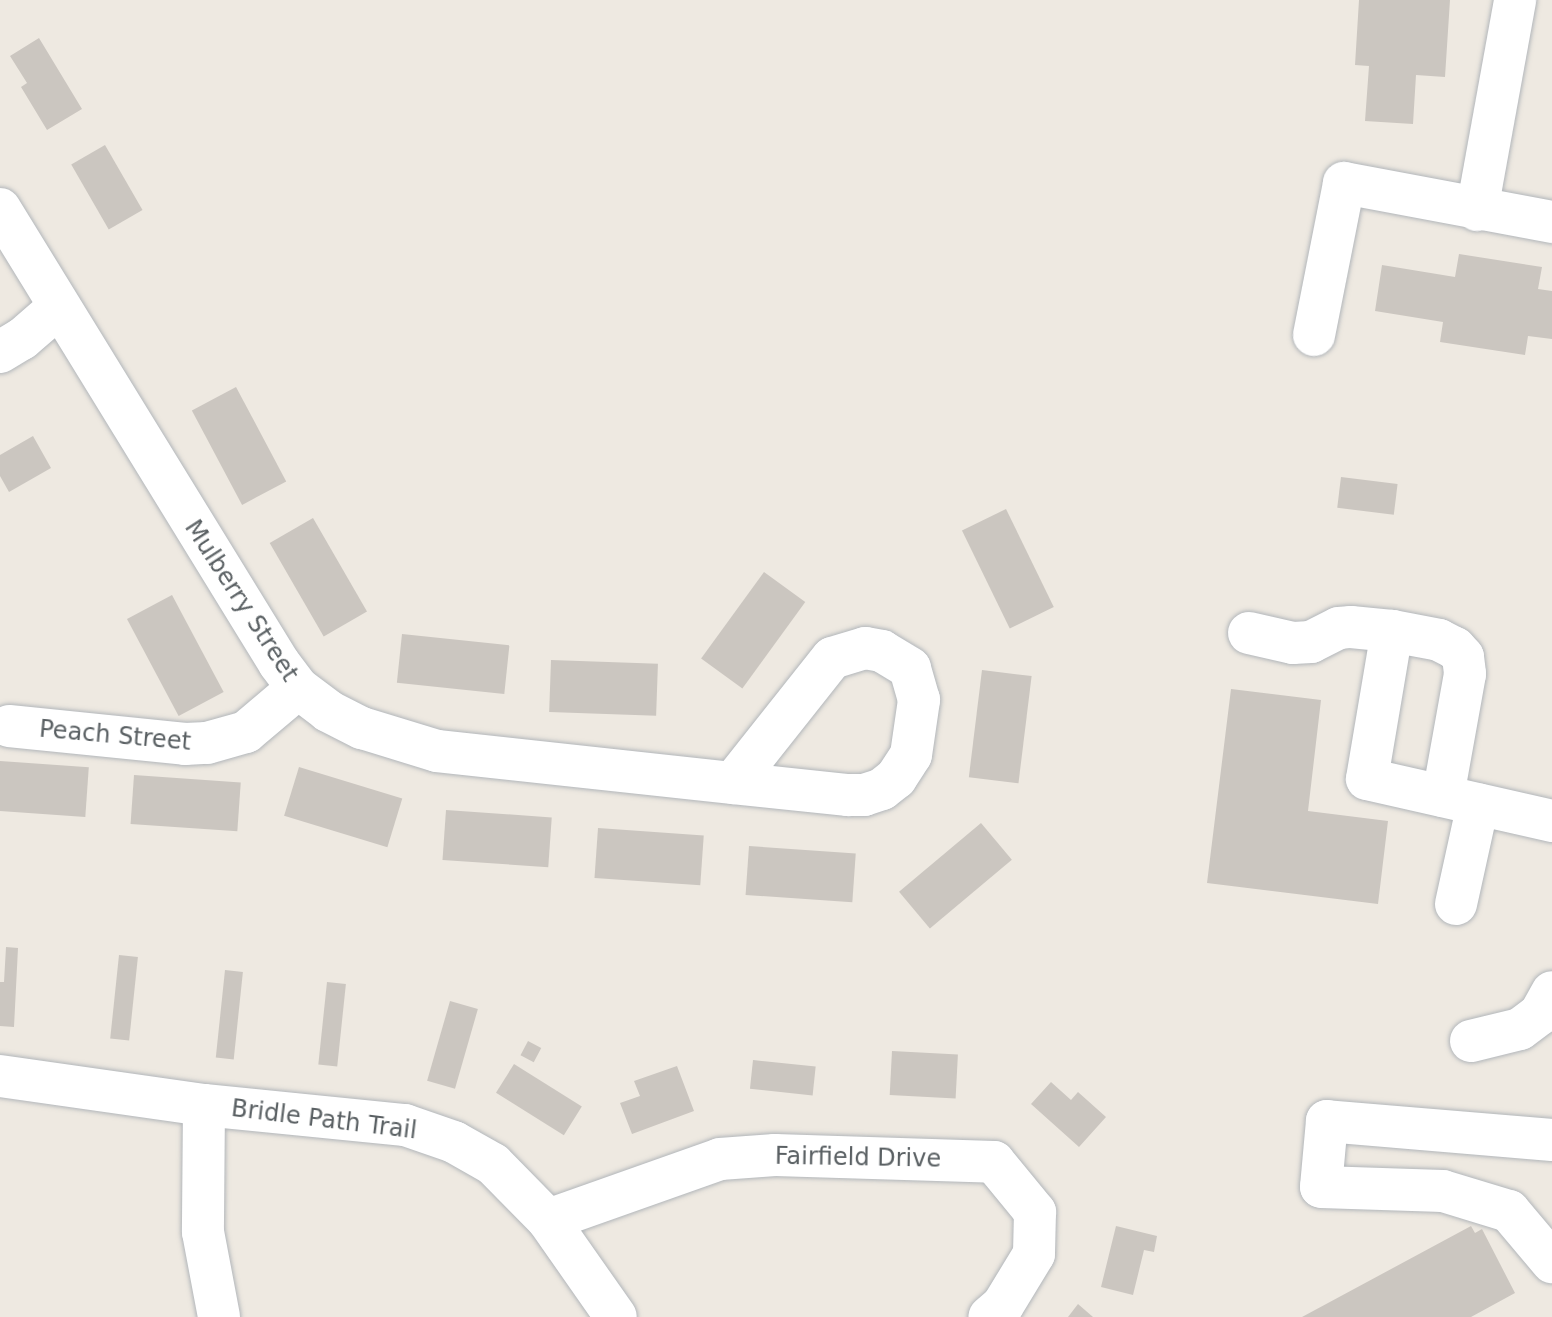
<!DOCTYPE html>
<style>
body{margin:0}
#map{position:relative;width:1552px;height:1317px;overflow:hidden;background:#eee9e1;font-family:"DejaVu Sans",sans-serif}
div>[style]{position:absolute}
.building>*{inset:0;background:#cbc6c0;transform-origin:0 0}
.roads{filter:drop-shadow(0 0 2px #b2b6ba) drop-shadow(0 0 2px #b2b6ba)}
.minor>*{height:42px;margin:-21px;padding:0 21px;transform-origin:21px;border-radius:21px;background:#fff}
span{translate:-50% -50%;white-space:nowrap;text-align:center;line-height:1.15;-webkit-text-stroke:6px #fff;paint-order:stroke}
.street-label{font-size:24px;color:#5a6063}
</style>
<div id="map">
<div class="building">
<i style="clip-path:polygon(1359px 0,1450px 0,1445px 77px,1416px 75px,1413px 124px,1365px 121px,1369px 66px,1355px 65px)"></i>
<i style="clip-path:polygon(39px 38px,82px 109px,47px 130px,21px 87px,27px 83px,10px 56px)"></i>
<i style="left:105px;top:145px;width:75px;height:39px;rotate:60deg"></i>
<i style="clip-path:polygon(1459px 254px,1542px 267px,1538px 289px,1552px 291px,1552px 339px,1528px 336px,1525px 355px,1440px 342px,1443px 322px,1375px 311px,1382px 265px,1455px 277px)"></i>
<i style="left:236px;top:387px;width:107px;height:50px;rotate:62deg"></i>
<i style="clip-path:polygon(33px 436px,51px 468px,9px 492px,0 476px,0 455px)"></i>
<i style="left:1341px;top:477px;width:57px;height:31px;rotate:7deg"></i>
<i style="left:1006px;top:509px;width:109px;height:49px;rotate:64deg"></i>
<i style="left:313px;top:518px;width:108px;height:50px;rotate:60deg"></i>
<i style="left:764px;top:572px;width:51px;height:107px;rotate:36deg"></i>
<i style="left:172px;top:595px;width:110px;height:51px;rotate:62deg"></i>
<i style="left:402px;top:634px;width:108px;height:49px;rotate:6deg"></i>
<i style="left:551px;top:660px;width:107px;height:52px;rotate:2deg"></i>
<i style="left:982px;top:670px;width:50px;height:108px;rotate:7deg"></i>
<i style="clip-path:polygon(1231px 689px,1321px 700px,1308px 811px,1388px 821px,1378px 904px,1207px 883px)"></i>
<i style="left:0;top:761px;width:89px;height:50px;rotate:4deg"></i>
<i style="left:299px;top:767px;width:108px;height:51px;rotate:17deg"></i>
<i style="left:134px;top:775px;width:107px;height:49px;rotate:4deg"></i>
<i style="left:446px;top:810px;width:106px;height:50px;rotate:4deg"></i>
<i style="left:981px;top:823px;width:48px;height:107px;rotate:50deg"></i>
<i style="left:598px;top:828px;width:106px;height:50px;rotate:4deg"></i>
<i style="left:749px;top:846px;width:107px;height:49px;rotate:4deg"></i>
<i style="clip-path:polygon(6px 947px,18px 948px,14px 1027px,0 1026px,0 982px,4px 982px)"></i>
<i style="left:119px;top:955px;width:19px;height:84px;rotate:6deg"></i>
<i style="left:225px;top:970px;width:18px;height:88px;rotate:6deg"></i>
<i style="left:327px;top:982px;width:19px;height:83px;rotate:6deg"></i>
<i style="left:450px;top:1001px;width:29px;height:83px;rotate:16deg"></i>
<i style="left:528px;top:1041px;width:15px;height:16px;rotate:28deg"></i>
<i style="left:892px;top:1051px;width:66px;height:44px;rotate:3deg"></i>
<i style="left:753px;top:1060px;width:63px;height:29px;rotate:6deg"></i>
<i style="left:514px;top:1064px;width:80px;height:34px;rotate:32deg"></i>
<i style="clip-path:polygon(677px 1066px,694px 1111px,632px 1134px,620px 1103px,640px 1096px,634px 1081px)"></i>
<i style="clip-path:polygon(1051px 1082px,1071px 1100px,1078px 1092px,1106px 1117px,1079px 1147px,1031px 1104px)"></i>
<i style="clip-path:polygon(1116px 1226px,1157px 1236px,1154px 1252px,1144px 1250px,1133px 1295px,1101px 1287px)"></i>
<i style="clip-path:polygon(1471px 1226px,1475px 1233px,1482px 1229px,1515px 1293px,1471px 1317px,1302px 1317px)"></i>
<i style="clip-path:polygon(1078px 1304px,1093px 1317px,1068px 1317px)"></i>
</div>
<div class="roads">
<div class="minor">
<i style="left:0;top:209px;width:533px;rotate:58.43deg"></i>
<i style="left:279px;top:663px;width:31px;rotate:53deg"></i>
<i style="left:298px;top:688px;width:38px;rotate:37deg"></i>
<i style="left:328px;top:711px;width:38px;rotate:27deg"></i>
<i style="left:362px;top:728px;width:78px;rotate:17deg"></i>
<i style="left:437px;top:751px;width:298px;rotate:6.2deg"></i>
<i style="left:733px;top:783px;width:116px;rotate:6deg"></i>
<i style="left:848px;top:795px;width:16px"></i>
<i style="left:864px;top:795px;width:19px;rotate:-18deg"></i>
<i style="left:882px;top:789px;width:18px;rotate:-38deg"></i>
<i style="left:896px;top:778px;width:27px;rotate:-57deg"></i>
<i style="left:911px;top:755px;width:56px;rotate:-81.7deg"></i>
<i style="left:919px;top:700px;width:33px;rotate:-106deg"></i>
<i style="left:910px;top:668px;width:33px;rotate:-149deg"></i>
<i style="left:882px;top:651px;width:17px;rotate:-170deg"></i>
<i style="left:865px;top:648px;width:34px;rotate:163deg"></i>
<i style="left:832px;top:658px;width:159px;rotate:128.4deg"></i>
<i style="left:1477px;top:210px;width:213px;rotate:-79.7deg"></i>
<i style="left:1314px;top:335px;width:155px;rotate:-78.8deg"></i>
<i style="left:1344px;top:183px;width:212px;rotate:10.6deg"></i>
<i style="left:0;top:352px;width:26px;rotate:-31deg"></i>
<i style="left:22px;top:339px;width:49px;rotate:-40.9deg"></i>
<i style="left:1392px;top:631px;width:48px;rotate:10.8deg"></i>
<i style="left:1439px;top:640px;width:18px;rotate:27deg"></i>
<i style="left:1455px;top:648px;width:12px;rotate:48deg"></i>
<i style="left:1463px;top:657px;width:17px;rotate:83deg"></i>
<i style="left:1465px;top:674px;width:124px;rotate:100.2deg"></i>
<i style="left:1249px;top:633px;width:45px;rotate:12.8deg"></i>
<i style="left:1293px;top:643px;width:18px;rotate:-3deg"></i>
<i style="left:1311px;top:642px;width:31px;rotate:-27deg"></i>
<i style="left:1339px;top:628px;width:12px;rotate:-5deg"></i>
<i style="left:1351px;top:627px;width:41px;rotate:5.6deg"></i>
<i style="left:1392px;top:631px;width:150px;rotate:99.6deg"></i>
<i style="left:1367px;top:779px;width:190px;rotate:12.8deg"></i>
<i style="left:9px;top:726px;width:177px;rotate:5.8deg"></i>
<i style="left:185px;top:744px;width:22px;rotate:-3deg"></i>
<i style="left:207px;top:743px;width:41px;rotate:-15.8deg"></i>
<i style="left:246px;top:732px;width:68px;rotate:-40.2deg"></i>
<i style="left:1456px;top:904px;width:102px;rotate:-77.6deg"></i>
<i style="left:1471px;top:1041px;width:50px;rotate:-13.8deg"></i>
<i style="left:1520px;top:1029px;width:25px;rotate:-37deg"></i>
<i style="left:1540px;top:1014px;width:25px;rotate:-61deg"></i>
<i style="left:0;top:1076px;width:206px;rotate:8.1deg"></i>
<i style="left:204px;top:1105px;width:202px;rotate:5.7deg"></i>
<i style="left:405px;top:1125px;width:52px;rotate:19.1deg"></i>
<i style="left:454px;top:1142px;width:45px;rotate:29.4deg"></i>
<i style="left:493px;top:1164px;width:78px;rotate:45.5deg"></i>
<i style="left:548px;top:1220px;width:118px;rotate:55deg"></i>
<i style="left:204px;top:1105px;width:127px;rotate:90.5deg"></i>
<i style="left:203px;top:1232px;width:86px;rotate:79.3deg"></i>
<i style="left:1552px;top:1140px;width:226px;rotate:-175.2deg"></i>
<i style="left:1327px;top:1121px;width:66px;rotate:95.2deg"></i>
<i style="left:1321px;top:1187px;width:122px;rotate:1.9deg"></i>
<i style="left:1443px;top:1191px;width:69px;rotate:16.9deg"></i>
<i style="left:1509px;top:1211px;width:67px;rotate:49.9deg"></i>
<i style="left:548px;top:1220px;width:182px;rotate:-19.5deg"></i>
<i style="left:720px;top:1159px;width:55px;rotate:-4.2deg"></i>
<i style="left:775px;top:1155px;width:219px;rotate:1.8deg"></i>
<i style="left:994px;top:1162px;width:65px;rotate:50.6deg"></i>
<i style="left:1035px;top:1212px;width:42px;rotate:91.4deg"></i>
<i style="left:1034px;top:1254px;width:60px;rotate:121.3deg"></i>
<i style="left:1003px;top:1305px;width:18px;rotate:139deg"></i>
</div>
</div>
<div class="street-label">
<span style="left:241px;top:601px;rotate:57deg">Mulberry Street</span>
<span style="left:115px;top:736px;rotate:5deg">Peach Street</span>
<span style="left:324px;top:1120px;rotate:7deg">Bridle Path Trail</span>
<span style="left:858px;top:1158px;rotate:1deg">Fairfield Drive</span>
</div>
</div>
